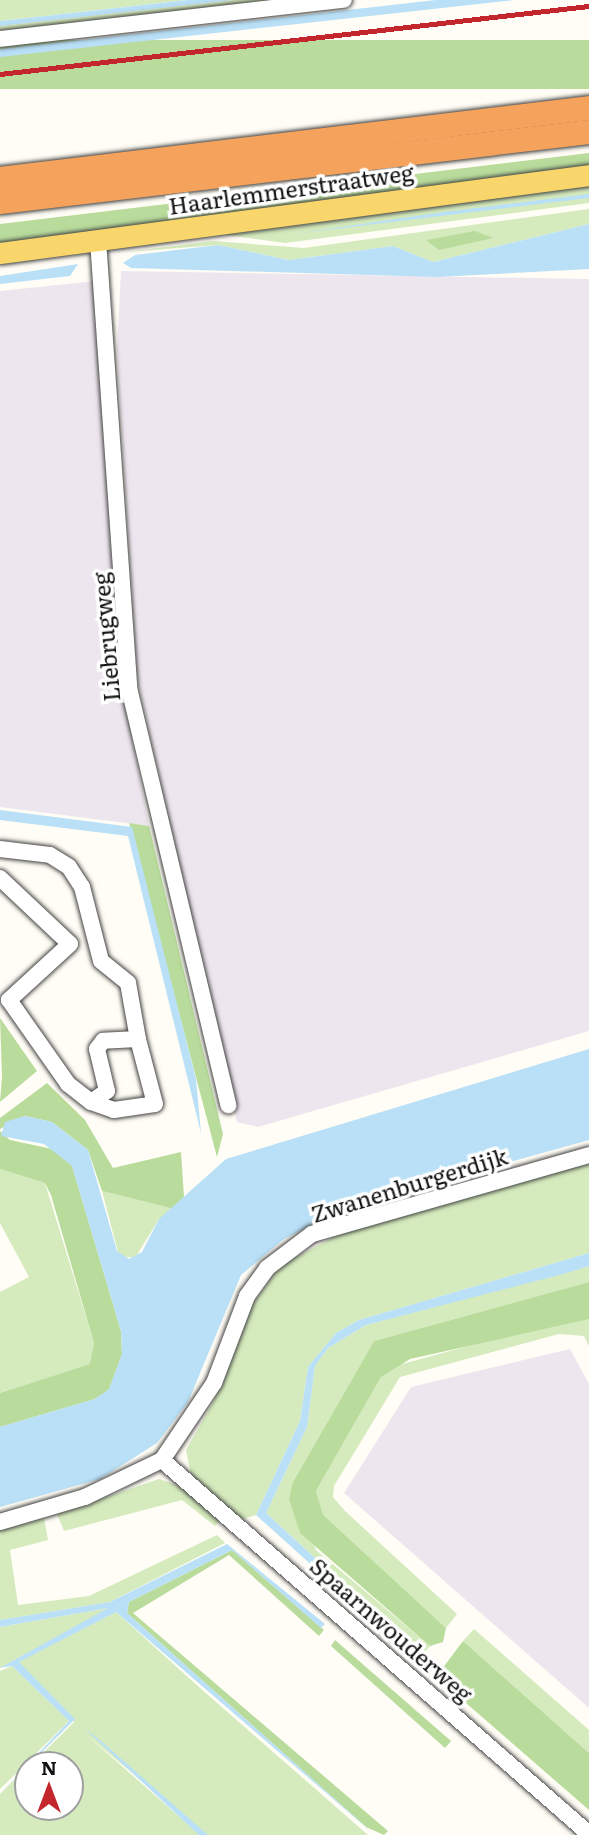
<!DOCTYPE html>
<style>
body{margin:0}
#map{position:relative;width:589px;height:1835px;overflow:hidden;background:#fffdf5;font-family:Literata,serif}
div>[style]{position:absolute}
.industrial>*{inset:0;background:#eee6ef}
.green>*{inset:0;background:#d5ebbd}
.forest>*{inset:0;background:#b9dc9c;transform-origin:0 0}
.water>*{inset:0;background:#b9e0f7}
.roads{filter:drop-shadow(0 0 2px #444) drop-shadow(0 0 2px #444)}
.minor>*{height:16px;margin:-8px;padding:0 8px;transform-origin:8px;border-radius:8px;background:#fff}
.major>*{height:21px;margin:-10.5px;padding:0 10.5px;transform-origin:10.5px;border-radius:10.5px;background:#f9d66b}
.highway>*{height:24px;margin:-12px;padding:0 12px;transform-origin:12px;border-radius:12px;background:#f5a25d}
.rail>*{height:4.5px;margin:-2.25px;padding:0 2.25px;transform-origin:2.25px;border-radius:2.25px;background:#c4262e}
span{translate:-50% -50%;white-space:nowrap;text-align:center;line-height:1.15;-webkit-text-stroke:7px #fff;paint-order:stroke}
.street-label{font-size:23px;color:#111}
.north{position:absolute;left:14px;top:1751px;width:70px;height:70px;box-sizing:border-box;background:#fff;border:2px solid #a0a0a0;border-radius:50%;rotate:0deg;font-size:19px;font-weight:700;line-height:28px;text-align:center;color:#111}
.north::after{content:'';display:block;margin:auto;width:24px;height:32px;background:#c4262e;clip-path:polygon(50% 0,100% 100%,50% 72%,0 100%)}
</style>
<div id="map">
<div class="industrial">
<i style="clip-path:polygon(121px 271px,589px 279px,589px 1031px,258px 1127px,237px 1122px,137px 676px,117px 350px)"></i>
<i style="clip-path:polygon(95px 281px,120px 675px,149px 826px,0 807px,0 291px)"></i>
<i style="clip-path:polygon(570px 1349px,589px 1384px,589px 1708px,344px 1493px,411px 1387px)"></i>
</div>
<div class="green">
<i style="clip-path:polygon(0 0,187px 0,0 21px)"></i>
<i style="clip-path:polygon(233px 0,298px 0,0 34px,0 26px)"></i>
<i style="clip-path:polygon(589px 182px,589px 203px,285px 243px,204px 232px)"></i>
<i style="clip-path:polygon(589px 209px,589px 224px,433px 262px,393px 246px,289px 260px,218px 245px,127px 252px,213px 241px,304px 248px)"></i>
<i style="clip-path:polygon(589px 1161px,589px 1253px,359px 1320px,336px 1333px,308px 1367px,300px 1421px,256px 1515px,240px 1520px,191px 1476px,186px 1450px,214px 1401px,244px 1317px,280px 1266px,347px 1230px)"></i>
<i style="clip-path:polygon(0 1169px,45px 1183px,94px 1343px,91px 1364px,0 1393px,0 1292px,29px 1277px,0 1223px)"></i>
<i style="clip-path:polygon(102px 1191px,174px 1209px,159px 1219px,135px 1258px,119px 1256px)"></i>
<i style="clip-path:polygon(589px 1266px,589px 1282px,374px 1341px,293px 1482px,316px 1550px,430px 1646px,422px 1656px,266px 1513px,307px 1427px,315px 1366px,328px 1348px,366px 1325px)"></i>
<i style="clip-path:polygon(589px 1319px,589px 1346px,584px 1336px,559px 1334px,400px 1377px,334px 1486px,333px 1497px,345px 1511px,457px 1614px,446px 1628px,322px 1515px,316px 1491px,381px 1377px,395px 1366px,548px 1324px)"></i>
<i style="clip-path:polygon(159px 1479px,183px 1487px,221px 1520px,215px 1526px,182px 1500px,64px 1531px,57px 1514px)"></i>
<i style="clip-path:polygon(44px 1518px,48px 1540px,10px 1550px,18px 1605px,89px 1596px,217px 1535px,225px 1543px,110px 1602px,0 1620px,0 1528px)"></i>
<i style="clip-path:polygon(108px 1608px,89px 1620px,0 1668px,0 1627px)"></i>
<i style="clip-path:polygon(116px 1612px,200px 1688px,368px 1835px,206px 1835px,82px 1731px,200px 1835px,0 1835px,0 1794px,28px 1767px,28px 1807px,70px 1807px,70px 1765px,31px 1765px,74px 1722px,18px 1662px)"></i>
<i style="clip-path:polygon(474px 1629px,589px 1730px,589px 1753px,463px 1641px)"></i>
<i style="clip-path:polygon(12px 1666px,69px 1721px,0 1789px,0 1671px)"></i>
</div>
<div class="forest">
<i style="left:589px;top:40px;width:49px;height:593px;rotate:90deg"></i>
<i style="clip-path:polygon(589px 153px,589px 166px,0 246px,0 224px)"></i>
<i style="clip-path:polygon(475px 231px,493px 238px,439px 250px,426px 240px)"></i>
<i style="clip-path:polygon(129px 823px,149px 826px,223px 1134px,217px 1157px)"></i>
<i style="clip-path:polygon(0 1018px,37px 1071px,0 1102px,2px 1076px)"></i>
<i style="clip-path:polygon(47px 1083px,85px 1120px,113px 1168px,181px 1152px,184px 1197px,174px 1209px,102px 1191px,88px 1150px,52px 1122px,25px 1116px,0 1129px,0 1118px)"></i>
<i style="clip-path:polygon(0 1131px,10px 1140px,57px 1150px,72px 1166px,121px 1331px,122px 1354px,109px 1390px,95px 1399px,0 1427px,0 1393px,90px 1364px,94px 1343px,51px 1195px,45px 1183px,0 1169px)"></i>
<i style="clip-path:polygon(589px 1282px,589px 1319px,410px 1359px,381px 1377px,316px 1491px,323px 1515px,446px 1628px,443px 1642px,430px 1646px,300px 1533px,289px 1499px,293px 1482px,374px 1341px)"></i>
<i style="clip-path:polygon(232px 1550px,324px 1630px,319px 1636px,229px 1555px,133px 1613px,388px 1831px,384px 1835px,366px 1827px,127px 1613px,129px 1602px)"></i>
<i style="clip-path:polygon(335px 1640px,451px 1741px,445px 1748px,331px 1646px)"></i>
<i style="clip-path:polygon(463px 1641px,589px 1753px,589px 1810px,436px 1677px)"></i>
</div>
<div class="water">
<i style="clip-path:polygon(187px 0,233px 0,0 26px,0 21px)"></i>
<i style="clip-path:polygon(436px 0,514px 0,0 57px,0 49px)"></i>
<i style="clip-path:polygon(589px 194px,589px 198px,293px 234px,444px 212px)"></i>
<i style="clip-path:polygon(589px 224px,589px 269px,437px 277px,131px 268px,123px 263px,135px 255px,218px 245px,289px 260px,393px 246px,433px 262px)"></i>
<i style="clip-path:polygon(78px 264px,70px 276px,0 284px,0 276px)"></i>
<i style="clip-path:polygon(0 810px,132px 827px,196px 1079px,201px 1133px,128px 836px,0 820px)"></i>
<i style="clip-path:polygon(589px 1049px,589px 1140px,348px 1207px,284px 1239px,241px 1275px,188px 1402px,157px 1443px,100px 1479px,0 1507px,0 1427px,95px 1399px,109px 1389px,122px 1354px,121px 1331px,72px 1166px,44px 1144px,1px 1136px,5px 1122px,25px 1116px,52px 1122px,88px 1150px,117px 1251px,129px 1259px,142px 1252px,159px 1219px,226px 1159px)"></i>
<i style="clip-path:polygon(589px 1253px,589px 1266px,567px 1273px,366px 1325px,328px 1348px,315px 1366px,307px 1427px,266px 1513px,422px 1656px,418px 1661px,256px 1515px,300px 1421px,308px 1367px,336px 1333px,359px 1320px)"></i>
<i style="clip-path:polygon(227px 1544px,325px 1624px,321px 1628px,232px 1550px,129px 1602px,127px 1613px,375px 1835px,116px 1612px,19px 1662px,75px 1719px,0 1794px,69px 1721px,12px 1666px,0 1668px,108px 1608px,0 1627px,0 1620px,110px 1602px)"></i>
<i style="clip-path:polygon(84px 1728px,101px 1741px,208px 1835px,199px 1835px)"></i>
</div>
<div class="roads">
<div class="minor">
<i style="left:0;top:39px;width:346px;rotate:-6.5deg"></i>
<i style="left:98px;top:240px;width:449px;rotate:86deg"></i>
<i style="left:129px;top:688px;width:429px;rotate:76.6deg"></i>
<i style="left:0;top:849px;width:50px;rotate:6.8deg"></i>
<i style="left:50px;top:855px;width:22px;rotate:32deg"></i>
<i style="left:69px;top:867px;width:24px;rotate:57deg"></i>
<i style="left:82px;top:887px;width:76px;rotate:75.6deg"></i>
<i style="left:101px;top:961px;width:35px;rotate:39deg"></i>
<i style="left:128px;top:983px;width:57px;rotate:79.9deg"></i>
<i style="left:0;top:878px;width:96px;rotate:43.3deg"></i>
<i style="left:70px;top:944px;width:83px;rotate:137.4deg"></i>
<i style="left:9px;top:1000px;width:103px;rotate:54.9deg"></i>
<i style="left:68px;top:1084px;width:29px;rotate:38deg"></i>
<i style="left:91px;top:1102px;width:24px;rotate:19deg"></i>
<i style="left:114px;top:1110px;width:41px;rotate:-8.3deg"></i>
<i style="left:155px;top:1104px;width:67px;rotate:-104.7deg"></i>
<i style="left:138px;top:1039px;width:35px;rotate:177deg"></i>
<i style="left:103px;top:1041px;width:10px;rotate:127deg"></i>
<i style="left:97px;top:1049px;width:43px;rotate:76.6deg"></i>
<i style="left:107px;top:1091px;width:19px;rotate:145deg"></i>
<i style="left:162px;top:1460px;width:568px;rotate:41.21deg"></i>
<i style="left:0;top:1522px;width:89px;rotate:-16.4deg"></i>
<i style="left:85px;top:1497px;width:85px;rotate:-25.7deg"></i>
<i style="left:162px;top:1460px;width:93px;rotate:-56deg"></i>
<i style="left:214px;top:1383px;width:93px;rotate:-69.2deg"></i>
<i style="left:247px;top:1296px;width:34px;rotate:-54deg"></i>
<i style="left:267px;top:1268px;width:56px;rotate:-37.1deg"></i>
<i style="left:312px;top:1234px;width:288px;rotate:-15.9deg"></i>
</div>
<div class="major">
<i style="left:0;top:253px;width:594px;rotate:-7.54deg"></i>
</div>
<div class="highway">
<i style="left:0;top:179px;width:593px;rotate:-6.87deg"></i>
<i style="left:0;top:202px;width:593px;rotate:-6.78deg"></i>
</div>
</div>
<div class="rail">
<i style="left:0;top:74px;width:593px;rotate:-6.59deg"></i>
</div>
<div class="street-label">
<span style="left:291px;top:188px;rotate:-8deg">Haarlemmerstraatweg</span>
<span style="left:105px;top:637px;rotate:-95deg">Liebrugweg</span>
<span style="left:409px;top:1184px;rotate:-17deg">Zwanenburgerdijk</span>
<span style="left:392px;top:1629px;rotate:41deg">Spaarnwouderweg</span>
</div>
<div class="north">N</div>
</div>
